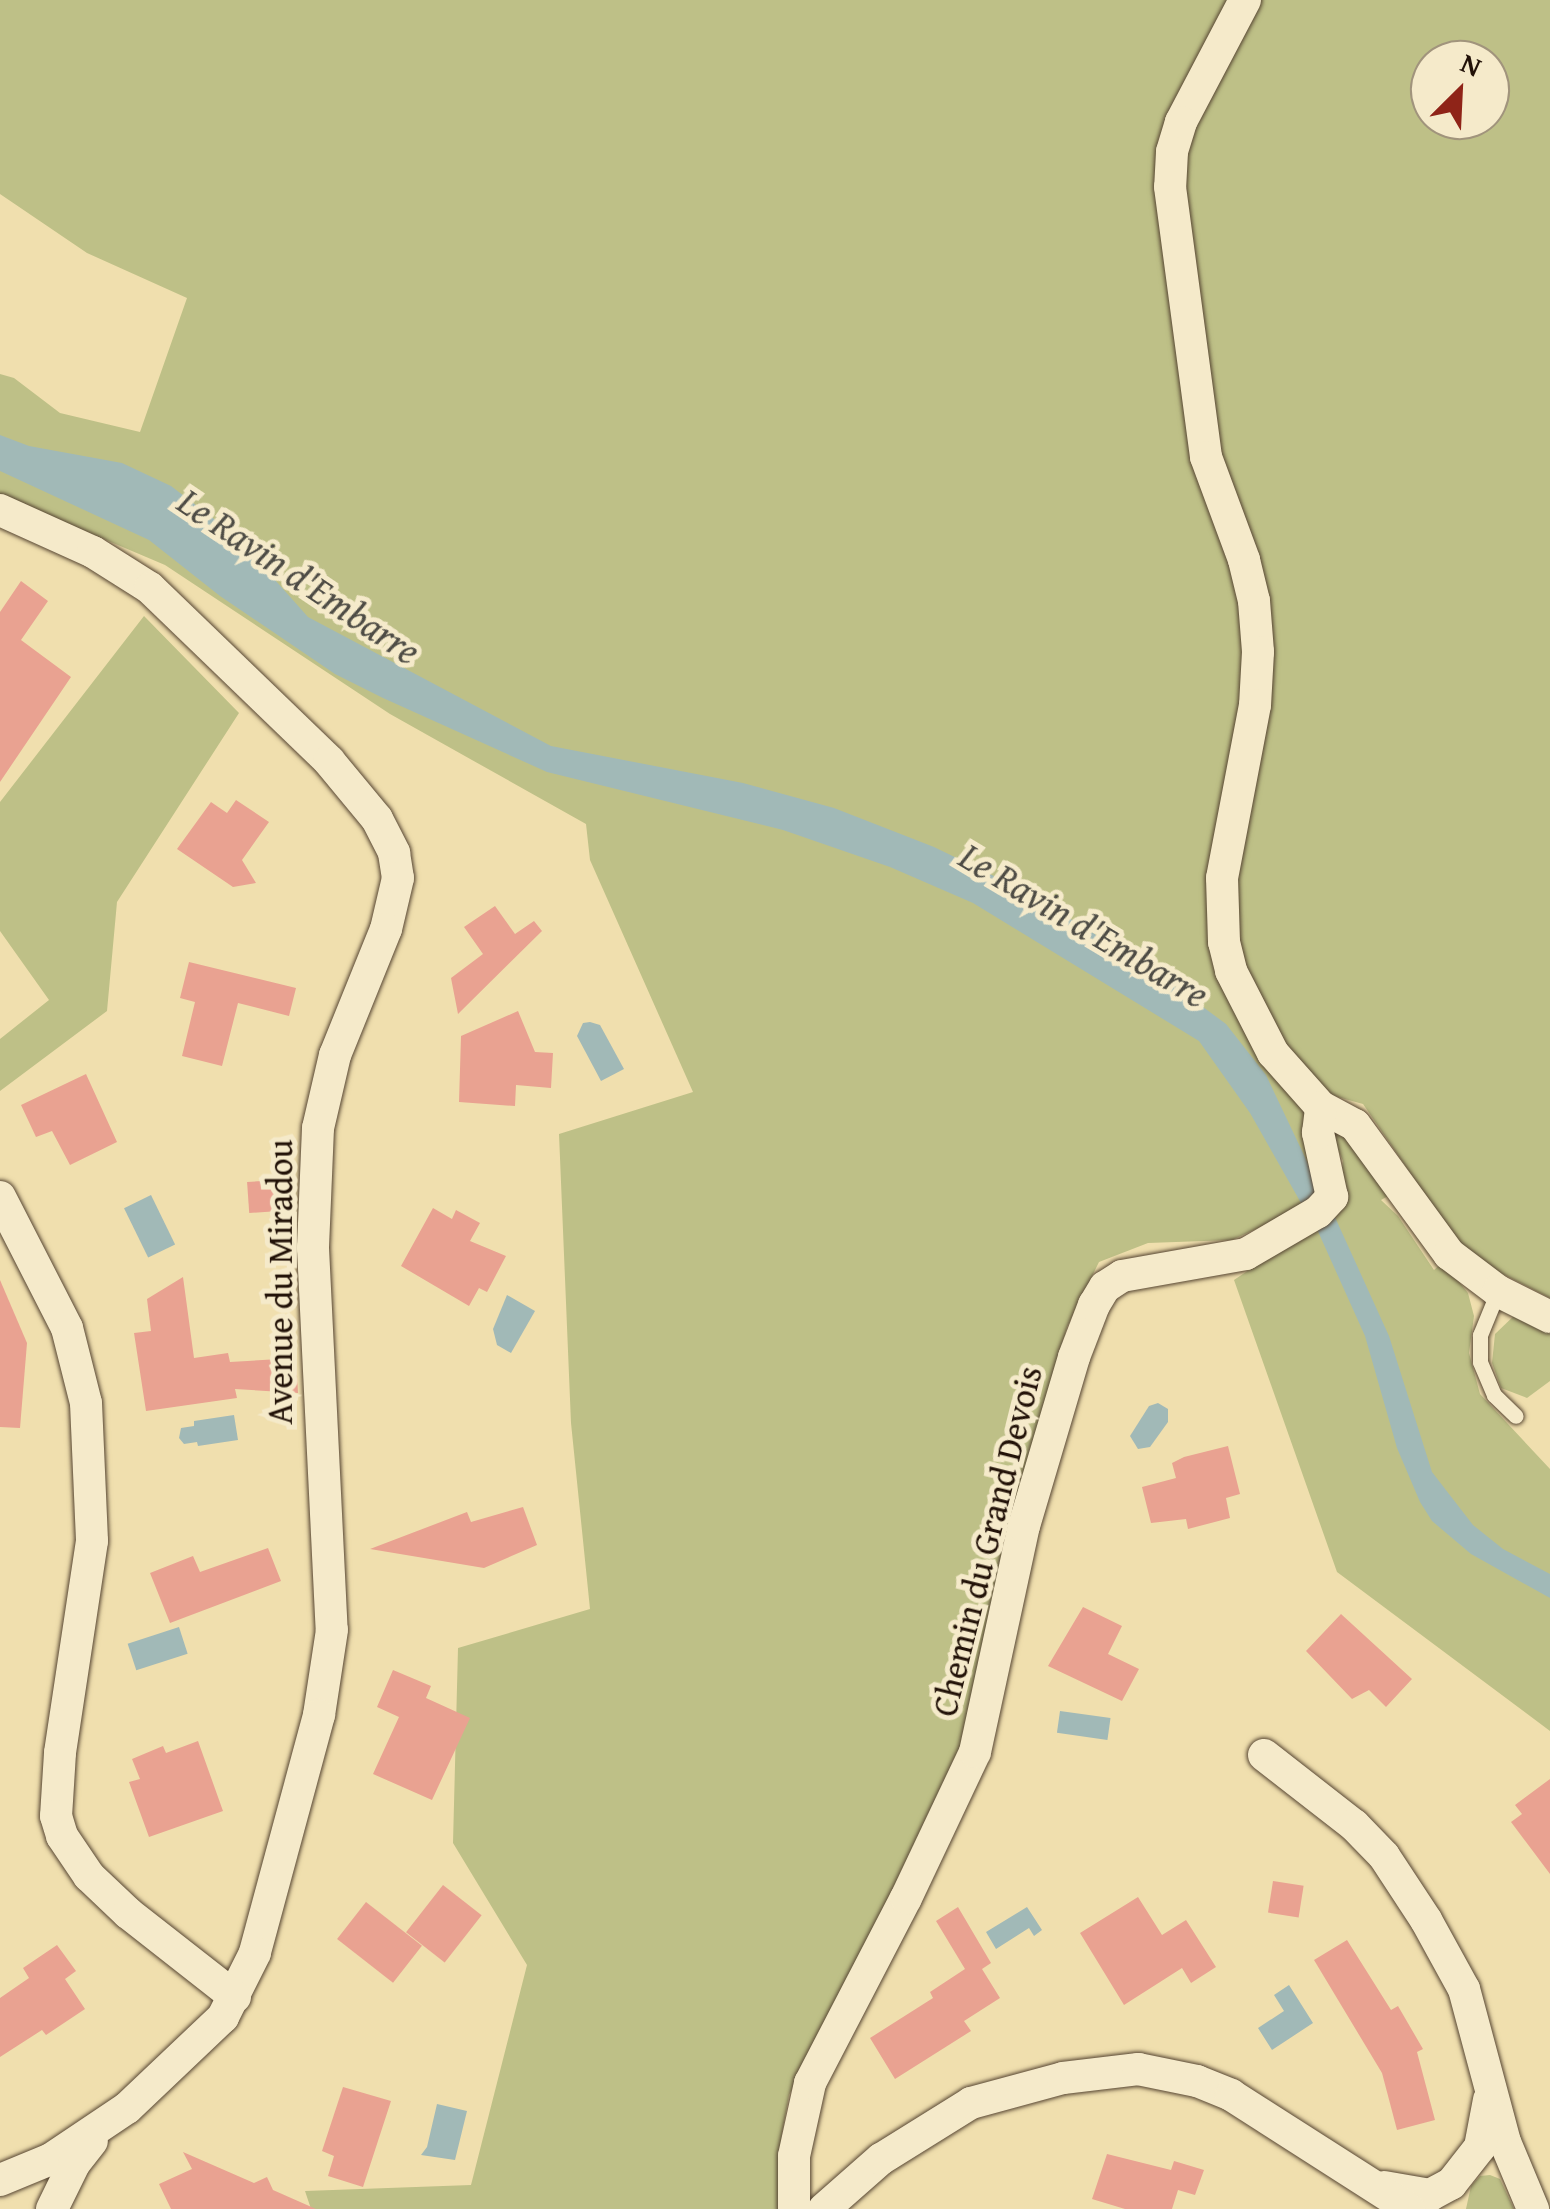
<!DOCTYPE html>
<style>
body{margin:0}
#map{position:relative;width:1550px;height:2209px;overflow:hidden;background:#f0dfae;font-family:"Gentium Book Plus",serif}
div>[style]{position:absolute}
.green>*{inset:0;background:#bec087}
.water>*{inset:0;background:#a1b9b7;transform-origin:0 0}
.building>*{inset:0;background:#e9a291;transform-origin:0 0}
.roads{filter:drop-shadow(0 0 2px #564532) drop-shadow(0 0 2px #564532)}
.lane>*{height:15px;margin:-7.5px;padding:0 7.5px;transform-origin:7.5px;border-radius:7.5px;background:#f5eaca}
.street>*{height:32px;margin:-16px;padding:0 16px;transform-origin:16px;border-radius:16px;background:#f5eaca}
span{translate:-50% -50%;white-space:nowrap;text-align:center;line-height:1.15;-webkit-text-stroke:10px #f5eaca;paint-order:stroke}
.street-label{font-size:35px;color:#221208}
.water-label{font-size:38px;color:#4e4c45;font-style:italic}
.north{position:absolute;left:1410px;top:40px;width:100px;height:100px;box-sizing:border-box;background:#f5eaca;border:2px solid #a1947c;border-radius:50%;rotate:24deg;font-size:28px;font-weight:700;line-height:40px;text-align:center;color:#221208}
.north::after{content:'';display:block;margin:auto;width:35px;height:45px;background:#8f2418;clip-path:polygon(50% 0,100% 100%,50% 72%,0 100%)}
</style>
<div id="map">
<div class="green">
<i style="clip-path:polygon(evenodd,0 0,1550px 0,1550px 1298px,1479px 1262px,1459px 1244px,1363px 1104px,1334px 1096px,1310px 1204px,1232px 1240px,1148px 1243px,1099px 1262px,1067px 1327px,1007px 1535px,959px 1771px,789px 2095px,781px 2139px,778px 2209px,311px 2209px,305px 2191px,471px 2185px,527px 1965px,453px 1843px,458px 1648px,590px 1609px,571px 1423px,559px 1134px,693px 1092px,590px 860px,586px 824px,390px 714px,165px 565px,0 495px,0 374px,14px 378px,60px 413px,140px 432px,187px 298px,87px 253px,0 194px,0 0,1430px 60px,1490px 60px,1490px 120px,1430px 120px,1430px 60px)"></i>
<i style="clip-path:polygon(144px 616px,239px 713px,117px 902px,107px 1011px,0 1091px,0 1039px,49px 1000px,0 931px,0 802px)"></i>
<i style="clip-path:polygon(1341px 1124px,1388px 1196px,1381px 1200px,1398px 1216px,1434px 1270px,1443px 1262px,1468px 1293px,1474px 1316px,1469px 1353px,1480px 1394px,1550px 1469px,1550px 1731px,1337px 1572px,1234px 1280px,1337px 1211px,1343px 1161px,1329px 1129px)"></i>
<i style="clip-path:polygon(1517px 1313px,1550px 1332px,1550px 1381px,1527px 1398px,1501px 1388px,1492px 1363px,1495px 1334px)"></i>
<i style="clip-path:polygon(1490px 2175px,1500px 2179px,1514px 2209px,1466px 2209px,1471px 2186px,1480px 2176px)"></i>
</div>
<div class="water">
<i style="clip-path:polygon(0 435px,29px 446px,122px 463px,171px 486px,235px 535px,308px 617px,551px 746px,743px 783px,834px 808px,934px 847px,1027px 892px,1153px 970px,1226px 1024px,1266px 1075px,1322px 1193px,1301px 1203px,1250px 1113px,1199px 1041px,973px 903px,890px 867px,783px 830px,547px 772px,383px 698px,335px 674px,220px 596px,149px 540px,0 471px)"></i>
<i style="clip-path:polygon(590px 1022px,600px 1025px,624px 1069px,601px 1081px,577px 1036px,583px 1023px)"></i>
<i style="left:151px;top:1195px;width:55px;height:30px;rotate:64deg"></i>
<i style="clip-path:polygon(1334px 1215px,1389px 1336px,1432px 1472px,1473px 1525px,1503px 1549px,1550px 1574px,1550px 1598px,1471px 1554px,1432px 1521px,1420px 1502px,1397px 1448px,1365px 1336px,1316px 1227px)"></i>
<i style="clip-path:polygon(507px 1295px,535px 1311px,511px 1353px,497px 1345px,493px 1329px)"></i>
<i style="clip-path:polygon(1158px 1403px,1168px 1409px,1168px 1422px,1150px 1447px,1138px 1449px,1130px 1436px,1149px 1406px)"></i>
<i style="clip-path:polygon(234px 1415px,238px 1440px,198px 1446px,197px 1442px,184px 1444px,179px 1438px,181px 1428px,194px 1426px,194px 1421px)"></i>
<i style="left:179px;top:1627px;width:28px;height:54px;rotate:72deg"></i>
<i style="left:1060px;top:1711px;width:51px;height:22px;rotate:8deg"></i>
<i style="clip-path:polygon(1027px 1907px,1042px 1930px,1034px 1936px,1029px 1928px,996px 1949px,986px 1932px)"></i>
<i style="clip-path:polygon(1289px 1985px,1313px 2023px,1272px 2050px,1258px 2028px,1284px 2011px,1274px 1995px)"></i>
<i style="clip-path:polygon(437px 2104px,467px 2111px,455px 2160px,421px 2155px,427px 2147px)"></i>
</div>
<div class="building">
<i style="clip-path:polygon(21px 581px,48px 601px,21px 640px,71px 677px,0 782px,0 612px)"></i>
<i style="clip-path:polygon(236px 800px,269px 822px,242px 860px,256px 883px,233px 887px,177px 849px,211px 802px,227px 813px)"></i>
<i style="clip-path:polygon(495px 906px,515px 934px,534px 921px,542px 931px,458px 1014px,451px 978px,483px 954px,464px 927px)"></i>
<i style="clip-path:polygon(189px 962px,296px 988px,289px 1016px,238px 1003px,222px 1066px,182px 1056px,195px 1002px,180px 998px)"></i>
<i style="clip-path:polygon(518px 1011px,535px 1052px,553px 1053px,551px 1088px,516px 1085px,515px 1106px,459px 1102px,461px 1036px)"></i>
<i style="clip-path:polygon(86px 1074px,117px 1142px,70px 1165px,52px 1131px,36px 1137px,21px 1105px)"></i>
<i style="left:277px;top:1180px;width:31px;height:30px;rotate:86deg"></i>
<i style="clip-path:polygon(433px 1208px,452px 1219px,456px 1210px,480px 1223px,470px 1241px,506px 1256px,487px 1292px,479px 1288px,469px 1306px,401px 1266px)"></i>
<i style="clip-path:polygon(183px 1277px,194px 1358px,228px 1353px,230px 1362px,296px 1358px,298px 1393px,235px 1389px,237px 1398px,146px 1411px,134px 1333px,151px 1331px,147px 1299px)"></i>
<i style="clip-path:polygon(0 1280px,27px 1343px,20px 1428px,0 1427px)"></i>
<i style="clip-path:polygon(1228px 1446px,1240px 1494px,1226px 1498px,1230px 1518px,1188px 1529px,1186px 1519px,1151px 1523px,1142px 1487px,1176px 1478px,1172px 1463px,1184px 1457px)"></i>
<i style="clip-path:polygon(523px 1507px,537px 1545px,484px 1568px,370px 1549px,467px 1512px,471px 1522px)"></i>
<i style="clip-path:polygon(268px 1548px,281px 1581px,170px 1623px,150px 1573px,193px 1556px,200px 1572px)"></i>
<i style="clip-path:polygon(1083px 1607px,1122px 1626px,1108px 1654px,1139px 1669px,1122px 1701px,1048px 1666px)"></i>
<i style="clip-path:polygon(1341px 1614px,1412px 1679px,1386px 1707px,1369px 1690px,1352px 1699px,1306px 1651px)"></i>
<i style="clip-path:polygon(393px 1670px,431px 1686px,426px 1698px,470px 1718px,432px 1800px,373px 1774px,399px 1717px,377px 1707px)"></i>
<i style="clip-path:polygon(198px 1741px,223px 1811px,149px 1837px,129px 1782px,140px 1779px,132px 1759px,163px 1746px,166px 1753px)"></i>
<i style="clip-path:polygon(1550px 1779px,1550px 1874px,1511px 1822px,1522px 1814px,1515px 1805px)"></i>
<i style="left:1273px;top:1881px;width:31px;height:32px;rotate:9deg"></i>
<i style="left:443px;top:1885px;width:49px;height:60px;rotate:38deg"></i>
<i style="clip-path:polygon(1138px 1897px,1162px 1935px,1186px 1920px,1216px 1967px,1191px 1983px,1182px 1968px,1124px 2005px,1080px 1933px)"></i>
<i style="left:366px;top:1902px;width:71px;height:47px;rotate:38deg"></i>
<i style="clip-path:polygon(958px 1907px,991px 1963px,982px 1969px,1000px 1998px,964px 2021px,971px 2031px,895px 2079px,870px 2038px,933px 1998px,930px 1992px,965px 1969px,936px 1921px)"></i>
<i style="clip-path:polygon(1347px 1940px,1391px 2010px,1398px 2006px,1423px 2049px,1417px 2052px,1435px 2120px,1397px 2130px,1382px 2073px,1314px 1960px)"></i>
<i style="clip-path:polygon(57px 1945px,76px 1971px,65px 1979px,85px 2009px,46px 2035px,42px 2030px,0 2057px,0 1998px,29px 1978px,23px 1968px)"></i>
<i style="clip-path:polygon(343px 2087px,391px 2101px,363px 2187px,328px 2176px,334px 2156px,322px 2151px)"></i>
<i style="clip-path:polygon(183px 2152px,254px 2183px,267px 2177px,273px 2190px,316px 2209px,171px 2209px,159px 2184px,192px 2169px)"></i>
<i style="clip-path:polygon(1107px 2154px,1171px 2170px,1174px 2161px,1204px 2170px,1195px 2195px,1178px 2190px,1172px 2209px,1125px 2209px,1092px 2199px)"></i>
</div>
<div class="roads">
<div class="lane">
<i style="left:1498px;top:1291px;width:48px;rotate:112.2deg"></i>
<i style="left:1480px;top:1335px;width:27px;rotate:90deg"></i>
<i style="left:1480px;top:1362px;width:36px;rotate:67deg"></i>
<i style="left:1494px;top:1395px;width:30px;rotate:44deg"></i>
</div>
<div class="street">
<i style="left:1245px;top:0;width:138px;rotate:117.7deg"></i>
<i style="left:1181px;top:122px;width:31px;rotate:107deg"></i>
<i style="left:1172px;top:152px;width:35px;rotate:93deg"></i>
<i style="left:1170px;top:187px;width:272px;rotate:82.4deg"></i>
<i style="left:1206px;top:457px;width:110px;rotate:69.7deg"></i>
<i style="left:1244px;top:560px;width:42px;rotate:76.3deg"></i>
<i style="left:1254px;top:601px;width:51px;rotate:85.5deg"></i>
<i style="left:1258px;top:652px;width:53px;rotate:93.2deg"></i>
<i style="left:1255px;top:705px;width:176px;rotate:100.8deg"></i>
<i style="left:1222px;top:878px;width:64px;rotate:88.2deg"></i>
<i style="left:1224px;top:942px;width:30px;rotate:76deg"></i>
<i style="left:1231px;top:971px;width:92px;rotate:62.9deg"></i>
<i style="left:1273px;top:1053px;width:72px;rotate:48.4deg"></i>
<i style="left:0;top:510px;width:102px;rotate:24.3deg"></i>
<i style="left:93px;top:552px;width:67px;rotate:32.3deg"></i>
<i style="left:150px;top:588px;width:249px;rotate:44deg"></i>
<i style="left:329px;top:761px;width:75px;rotate:50.4deg"></i>
<i style="left:377px;top:819px;width:38px;rotate:63deg"></i>
<i style="left:394px;top:853px;width:25px;rotate:81deg"></i>
<i style="left:398px;top:878px;width:52px;rotate:103.2deg"></i>
<i style="left:386px;top:929px;width:136px;rotate:112deg"></i>
<i style="left:335px;top:1055px;width:75px;rotate:103.1deg"></i>
<i style="left:318px;top:1128px;width:120px;rotate:92.4deg"></i>
<i style="left:313px;top:1248px;width:382px;rotate:87.2deg"></i>
<i style="left:332px;top:1630px;width:86px;rotate:98.7deg"></i>
<i style="left:319px;top:1715px;width:246px;rotate:105.1deg"></i>
<i style="left:255px;top:1953px;width:72px;rotate:116.6deg"></i>
<i style="left:223px;top:2017px;width:132px;rotate:136.5deg"></i>
<i style="left:127px;top:2108px;width:92px;rotate:146.1deg"></i>
<i style="left:51px;top:2159px;width:55px;rotate:157.6deg"></i>
<i style="left:1321px;top:1107px;width:38px;rotate:28deg"></i>
<i style="left:1355px;top:1125px;width:160px;rotate:53.9deg"></i>
<i style="left:1449px;top:1254px;width:61px;rotate:37.1deg"></i>
<i style="left:1498px;top:1291px;width:58px;rotate:26.6deg"></i>
<i style="left:0;top:1197px;width:147px;rotate:62.9deg"></i>
<i style="left:67px;top:1328px;width:77px;rotate:75.8deg"></i>
<i style="left:86px;top:1403px;width:138px;rotate:87.5deg"></i>
<i style="left:92px;top:1541px;width:214px;rotate:98.6deg"></i>
<i style="left:60px;top:1753px;width:63px;rotate:93.6deg"></i>
<i style="left:56px;top:1816px;width:21px;rotate:73deg"></i>
<i style="left:62px;top:1836px;width:48px;rotate:56deg"></i>
<i style="left:89px;top:1876px;width:54px;rotate:43.5deg"></i>
<i style="left:128px;top:1913px;width:136px;rotate:38.1deg"></i>
<i style="left:1264px;top:1755px;width:114px;rotate:37.9deg"></i>
<i style="left:1354px;top:1825px;width:43px;rotate:45.9deg"></i>
<i style="left:1384px;top:1856px;width:77px;rotate:56.7deg"></i>
<i style="left:1426px;top:1920px;width:79px;rotate:61.2deg"></i>
<i style="left:1464px;top:1989px;width:158px;rotate:75deg"></i>
<i style="left:1505px;top:2142px;width:73px;rotate:67.3deg"></i>
<i style="left:1384px;top:2187px;width:47px;rotate:9.9deg"></i>
<i style="left:1430px;top:2195px;width:24px;rotate:-28deg"></i>
<i style="left:1451px;top:2184px;width:47px;rotate:-51.9deg"></i>
<i style="left:1480px;top:2147px;width:48px;rotate:-79.2deg"></i>
<i style="left:52px;top:2209px;width:50px;rotate:-63.9deg"></i>
<i style="left:74px;top:2164px;width:29px;rotate:-52deg"></i>
<i style="left:794px;top:2209px;width:53px;rotate:-90deg"></i>
<i style="left:794px;top:2156px;width:75px;rotate:-77.6deg"></i>
<i style="left:810px;top:2083px;width:208px;rotate:-62.6deg"></i>
<i style="left:906px;top:1898px;width:161px;rotate:-64.7deg"></i>
<i style="left:975px;top:1752px;width:231px;rotate:-77.8deg"></i>
<i style="left:1024px;top:1526px;width:176px;rotate:-73.5deg"></i>
<i style="left:1074px;top:1357px;width:56px;rotate:-69deg"></i>
<i style="left:1094px;top:1305px;width:21px;rotate:-59deg"></i>
<i style="left:1105px;top:1287px;width:20px;rotate:-33deg"></i>
<i style="left:1122px;top:1276px;width:126px;rotate:-10.1deg"></i>
<i style="left:1246px;top:1254px;width:83px;rotate:-30.3deg"></i>
<i style="left:1318px;top:1212px;width:21px;rotate:-47deg"></i>
<i style="left:1332px;top:1197px;width:66px;rotate:-102.3deg"></i>
<i style="left:1318px;top:1133px;width:26px;rotate:-83deg"></i>
<i style="left:824px;top:2209px;width:76px;rotate:-41.3deg"></i>
<i style="left:881px;top:2159px;width:106px;rotate:-31.9deg"></i>
<i style="left:971px;top:2103px;width:95px;rotate:-15.2deg"></i>
<i style="left:1063px;top:2078px;width:76px;rotate:-6.8deg"></i>
<i style="left:1138px;top:2069px;width:60px;rotate:11.5deg"></i>
<i style="left:1197px;top:2081px;width:37px;rotate:22deg"></i>
<i style="left:1231px;top:2095px;width:211px;rotate:32.6deg"></i>
</div>
</div>
<div class="street-label">
<span style="left:280px;top:1282px;rotate:-90deg">Avenue du Miradou</span>
<span style="left:987px;top:1541px;rotate:-76deg">Chemin du Grand Devois</span>
</div>
<div class="water-label">
<span style="left:299px;top:576px;rotate:34deg">Le Ravin d'Embarre</span>
<span style="left:1084px;top:925px;rotate:31deg">Le Ravin d'Embarre</span>
</div>
<div class="north">N</div>
</div>
